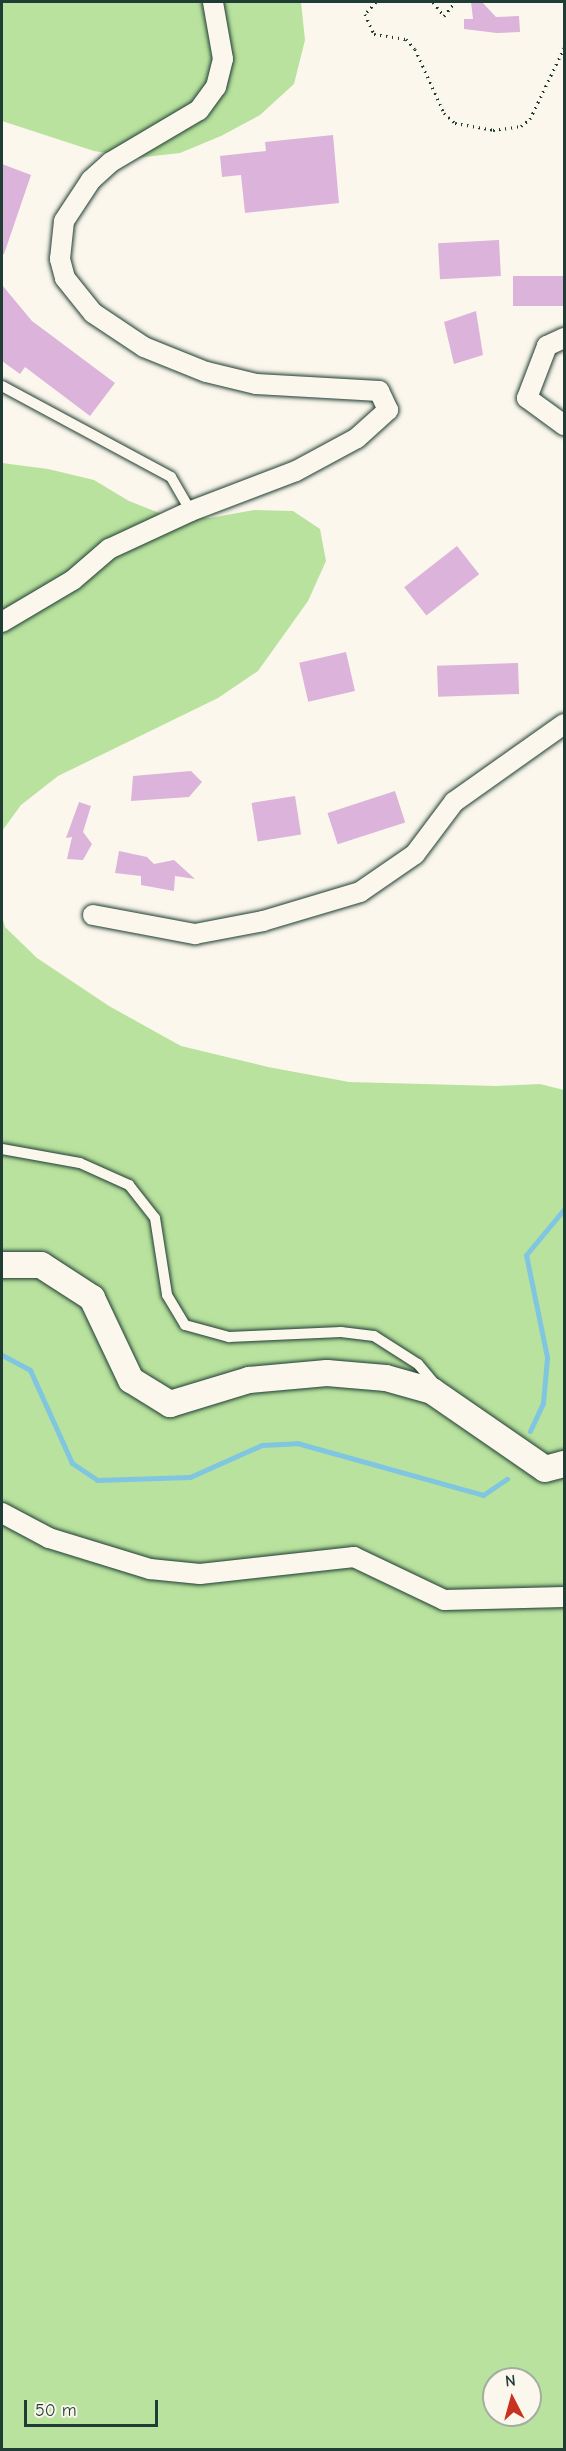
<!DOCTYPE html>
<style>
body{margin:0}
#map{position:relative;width:566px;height:2451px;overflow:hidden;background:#fbf7ec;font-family:"Comic Neue",sans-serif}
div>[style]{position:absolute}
.green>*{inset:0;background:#b9e29e}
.stream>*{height:5px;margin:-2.5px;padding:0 2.5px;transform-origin:2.5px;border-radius:2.5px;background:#80c6e0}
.building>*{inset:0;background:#dcb3da;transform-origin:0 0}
.path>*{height:3px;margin-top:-1.5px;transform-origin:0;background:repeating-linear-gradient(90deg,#1f3d34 0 1.5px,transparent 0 6px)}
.roads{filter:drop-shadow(0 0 2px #1f3d34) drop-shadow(0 0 2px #1f3d34)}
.service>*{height:10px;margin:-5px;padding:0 5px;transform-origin:5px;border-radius:5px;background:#fbf7ec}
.minor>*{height:20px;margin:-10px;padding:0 10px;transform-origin:10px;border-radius:10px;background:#fbf7ec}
.tertiary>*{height:26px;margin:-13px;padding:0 13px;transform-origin:13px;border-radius:13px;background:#fbf7ec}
span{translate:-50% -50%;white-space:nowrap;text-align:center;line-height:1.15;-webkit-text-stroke:5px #fbf7ec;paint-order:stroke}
.frame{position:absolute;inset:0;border:3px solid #1f3d34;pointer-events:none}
.north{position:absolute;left:482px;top:2367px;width:60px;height:60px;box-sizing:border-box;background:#fbf7ec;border:2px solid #a3ada2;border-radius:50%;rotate:354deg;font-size:16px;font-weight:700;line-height:24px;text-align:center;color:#1f3d34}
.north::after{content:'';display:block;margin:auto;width:21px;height:27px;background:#c8321e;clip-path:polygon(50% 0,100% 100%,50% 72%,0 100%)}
.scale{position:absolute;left:24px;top:2400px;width:134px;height:27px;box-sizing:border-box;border:3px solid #1f3d34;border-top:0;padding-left:8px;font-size:18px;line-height:21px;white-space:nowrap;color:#1f3d34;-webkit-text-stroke:4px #fbf7ec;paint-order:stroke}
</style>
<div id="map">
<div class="green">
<i style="clip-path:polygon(2px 2px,301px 2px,305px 40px,294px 84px,260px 115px,221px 136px,180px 153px,136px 158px,94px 151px,2px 121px)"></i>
<i style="clip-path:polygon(2px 463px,48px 469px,94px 480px,129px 501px,167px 516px,210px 518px,254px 510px,293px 511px,320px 529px,326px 561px,308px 601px,258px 671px,218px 698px,58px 776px,21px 805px,2px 831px)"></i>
<i style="clip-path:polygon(evenodd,2px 916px,5px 927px,37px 958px,109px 1006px,181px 1046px,268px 1067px,349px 1082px,496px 1086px,540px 1084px,564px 1090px,564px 2449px,2px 2449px,2px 916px,494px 2379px,530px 2379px,530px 2415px,494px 2415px,494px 2379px)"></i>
</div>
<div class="stream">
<i style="left:2px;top:1355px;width:32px;rotate:28deg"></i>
<i style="left:30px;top:1370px;width:102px;rotate:65.7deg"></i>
<i style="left:72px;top:1463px;width:30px;rotate:34deg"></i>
<i style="left:97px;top:1480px;width:93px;rotate:-1.8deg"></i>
<i style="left:190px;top:1477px;width:79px;rotate:-24deg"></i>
<i style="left:262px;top:1445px;width:35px;rotate:-3deg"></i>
<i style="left:297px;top:1443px;width:193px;rotate:15.6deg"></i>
<i style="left:483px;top:1495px;width:29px;rotate:-34deg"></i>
<i style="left:530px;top:1431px;width:31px;rotate:-65deg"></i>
<i style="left:543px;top:1403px;width:46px;rotate:-85deg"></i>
<i style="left:547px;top:1357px;width:104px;rotate:-101.6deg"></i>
<i style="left:526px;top:1255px;width:60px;rotate:-50.4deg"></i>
</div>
<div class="building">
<i style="clip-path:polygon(471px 2px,482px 2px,496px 17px,519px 16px,520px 32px,497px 33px,464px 29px,464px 19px,473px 19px)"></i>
<i style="clip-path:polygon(333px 135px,339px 203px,245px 213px,241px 175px,222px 177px,220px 156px,266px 151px,265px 142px)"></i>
<i style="clip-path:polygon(2px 164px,31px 175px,4px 254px,2px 254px)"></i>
<i style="left:499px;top:240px;width:36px;height:61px;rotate:87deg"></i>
<i style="left:564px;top:276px;width:30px;height:51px;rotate:90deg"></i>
<i style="clip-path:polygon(2px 285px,32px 321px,115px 383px,90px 416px,25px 367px,20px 374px,2px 361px)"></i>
<i style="clip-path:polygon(476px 311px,483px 355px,454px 364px,444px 322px)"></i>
<i style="left:457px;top:546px;width:36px;height:67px;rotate:52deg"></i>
<i style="left:346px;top:652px;width:40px;height:48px;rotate:77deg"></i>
<i style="left:518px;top:663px;width:31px;height:81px;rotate:88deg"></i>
<i style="clip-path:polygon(191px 771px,202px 782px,189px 797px,131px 801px,133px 776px)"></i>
<i style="left:395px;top:791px;width:33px;height:71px;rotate:72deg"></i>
<i style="left:295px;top:796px;width:39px;height:44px;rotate:81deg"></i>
<i style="clip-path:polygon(79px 802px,91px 806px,83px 832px,92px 844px,83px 860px,67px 859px,72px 837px,66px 838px)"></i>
<i style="clip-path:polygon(119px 851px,147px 857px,154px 864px,174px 860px,195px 879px,175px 876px,174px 891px,141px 885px,141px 876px,115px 873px)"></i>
</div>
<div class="path">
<i style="left:376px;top:2px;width:16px;rotate:133deg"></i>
<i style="left:365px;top:14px;width:22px;rotate:66deg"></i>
<i style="left:374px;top:34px;width:32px;rotate:9deg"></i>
<i style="left:406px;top:39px;width:13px;rotate:48deg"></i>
<i style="left:415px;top:49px;width:70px;rotate:65.6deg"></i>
<i style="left:444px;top:113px;width:15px;rotate:42deg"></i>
<i style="left:455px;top:123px;width:39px;rotate:10deg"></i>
<i style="left:493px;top:130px;width:28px;rotate:-8deg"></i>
<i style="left:521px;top:126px;width:11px;rotate:-38deg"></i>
<i style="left:530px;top:119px;width:79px;rotate:-64.4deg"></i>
<i style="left:433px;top:2px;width:18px;rotate:52deg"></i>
<i style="left:444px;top:16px;width:18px;rotate:-52deg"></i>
</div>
<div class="roads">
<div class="service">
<i style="left:2px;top:386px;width:192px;rotate:28.3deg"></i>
<i style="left:171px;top:477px;width:39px;rotate:60deg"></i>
<i style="left:2px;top:1149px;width:79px;rotate:10.2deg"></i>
<i style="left:80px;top:1163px;width:54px;rotate:24.2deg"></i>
<i style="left:129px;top:1185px;width:42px;rotate:51.8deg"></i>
<i style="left:155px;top:1218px;width:78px;rotate:81.1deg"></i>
<i style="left:167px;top:1295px;width:35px;rotate:59deg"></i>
<i style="left:185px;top:1325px;width:46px;rotate:15.3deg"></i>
<i style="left:229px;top:1337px;width:112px;rotate:-2.6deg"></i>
<i style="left:341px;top:1332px;width:33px;rotate:7deg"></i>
<i style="left:374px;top:1336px;width:52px;rotate:32.5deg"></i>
<i style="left:418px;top:1364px;width:30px;rotate:50deg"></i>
</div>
<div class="minor">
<i style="left:564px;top:338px;width:19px;rotate:155deg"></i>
<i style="left:547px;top:346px;width:56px;rotate:111deg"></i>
<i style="left:527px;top:398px;width:46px;rotate:36.1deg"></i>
<i style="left:2px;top:622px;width:82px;rotate:-30.6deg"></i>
<i style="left:73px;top:580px;width:48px;rotate:-40.7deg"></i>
<i style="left:109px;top:549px;width:90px;rotate:-24.9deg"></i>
<i style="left:191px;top:511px;width:112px;rotate:-20.9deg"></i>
<i style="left:296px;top:471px;width:69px;rotate:-28.4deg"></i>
<i style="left:357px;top:438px;width:42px;rotate:-42.1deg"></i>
<i style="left:388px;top:410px;width:21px;rotate:-115deg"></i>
<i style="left:379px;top:391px;width:123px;rotate:-176.7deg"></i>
<i style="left:256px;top:384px;width:51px;rotate:-166.5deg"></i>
<i style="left:206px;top:372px;width:67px;rotate:-158deg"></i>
<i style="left:144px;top:347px;width:61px;rotate:-146.3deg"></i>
<i style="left:93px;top:313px;width:45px;rotate:-128.7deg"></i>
<i style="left:65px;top:278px;width:20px;rotate:-105deg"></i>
<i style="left:60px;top:259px;width:38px;rotate:-84deg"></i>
<i style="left:64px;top:221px;width:49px;rotate:-56.6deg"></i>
<i style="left:91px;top:180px;width:27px;rotate:-42deg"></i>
<i style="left:111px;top:162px;width:102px;rotate:-30.6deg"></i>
<i style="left:199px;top:110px;width:29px;rotate:-54deg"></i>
<i style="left:216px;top:87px;width:29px;rotate:-76deg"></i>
<i style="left:223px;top:59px;width:58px;rotate:-100deg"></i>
<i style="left:93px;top:915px;width:104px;rotate:10.6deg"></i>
<i style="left:195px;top:934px;width:69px;rotate:-10.8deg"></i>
<i style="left:263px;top:921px;width:101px;rotate:-16.6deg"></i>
<i style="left:360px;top:892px;width:67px;rotate:-34.6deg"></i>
<i style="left:415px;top:854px;width:65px;rotate:-53.1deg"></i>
<i style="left:454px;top:802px;width:135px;rotate:-35.3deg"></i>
<i style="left:2px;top:1513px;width:53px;rotate:28deg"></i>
<i style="left:49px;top:1538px;width:106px;rotate:17.1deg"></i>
<i style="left:150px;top:1569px;width:50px;rotate:5.7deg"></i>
<i style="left:200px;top:1574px;width:155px;rotate:-6.3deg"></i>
<i style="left:354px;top:1557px;width:100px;rotate:25.5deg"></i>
<i style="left:444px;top:1600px;width:120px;rotate:-1.4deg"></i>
</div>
<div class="tertiary">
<i style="left:2px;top:1265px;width:39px"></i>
<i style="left:41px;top:1265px;width:61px;rotate:32.9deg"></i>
<i style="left:92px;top:1298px;width:91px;rotate:64.6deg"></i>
<i style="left:131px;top:1380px;width:46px;rotate:31.6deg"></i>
<i style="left:170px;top:1404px;width:83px;rotate:-16.9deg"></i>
<i style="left:249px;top:1380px;width:78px;rotate:-5.1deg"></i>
<i style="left:327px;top:1373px;width:59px;rotate:4.8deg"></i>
<i style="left:386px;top:1378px;width:48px;rotate:15.8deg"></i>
<i style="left:432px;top:1391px;width:137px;rotate:34.6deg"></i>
<i style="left:545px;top:1469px;width:20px;rotate:-15deg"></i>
</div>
</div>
<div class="frame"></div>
<div class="north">N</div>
<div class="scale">50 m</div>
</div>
